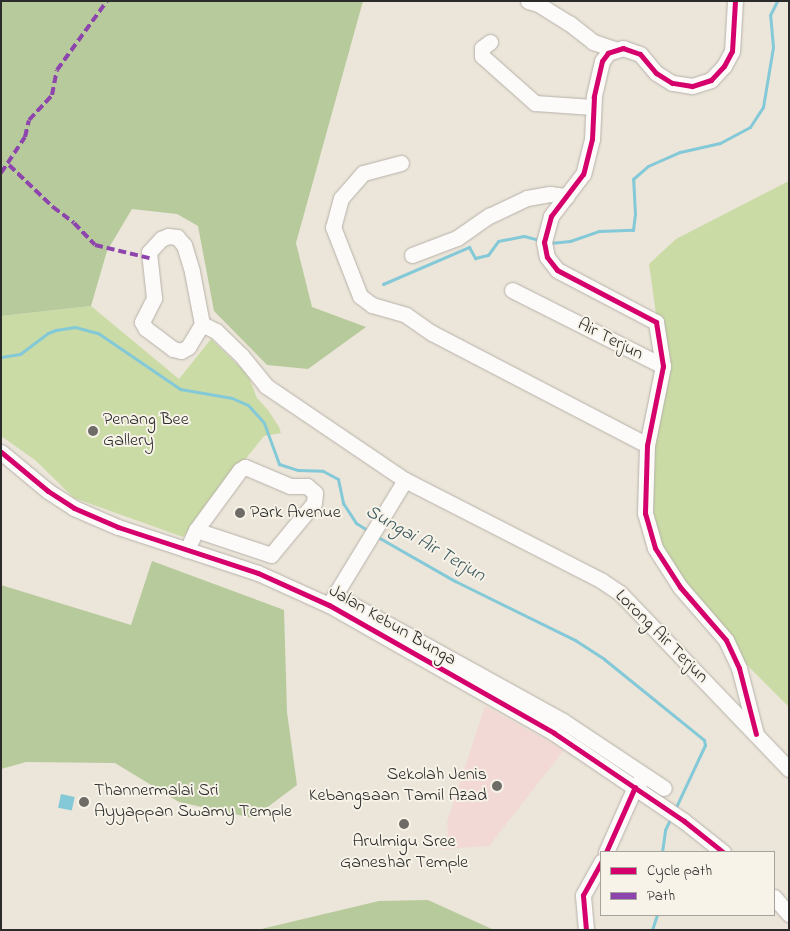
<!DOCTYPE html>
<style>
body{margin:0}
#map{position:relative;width:790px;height:931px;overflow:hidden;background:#ece5d9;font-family:"Indie Flower",sans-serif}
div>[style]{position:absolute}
.built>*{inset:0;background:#f2d9d5}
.green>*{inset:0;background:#cadba5}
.forest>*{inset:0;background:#b7ca9c}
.water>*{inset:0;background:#84c9d7;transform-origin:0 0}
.stream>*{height:3px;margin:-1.5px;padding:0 1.5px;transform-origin:1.5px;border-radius:1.5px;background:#84c9d7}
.roads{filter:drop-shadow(0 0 1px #b6b1aa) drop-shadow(0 0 1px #b6b1aa)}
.minor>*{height:15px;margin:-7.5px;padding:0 7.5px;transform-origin:7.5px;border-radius:7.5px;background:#fcfbf9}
.quiet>*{height:4px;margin-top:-2px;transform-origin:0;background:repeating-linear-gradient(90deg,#8e44ad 0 8px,transparent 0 12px)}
.cycleway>*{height:5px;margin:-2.5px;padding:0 2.5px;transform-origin:2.5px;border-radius:2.5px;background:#d6006c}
.dots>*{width:14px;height:14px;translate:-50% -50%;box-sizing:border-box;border:2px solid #f7f3e8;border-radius:50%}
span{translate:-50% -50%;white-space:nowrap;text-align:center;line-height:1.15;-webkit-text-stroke:4px #f7f3e8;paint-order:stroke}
.street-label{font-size:18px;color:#2b2b2b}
.poi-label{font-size:18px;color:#2b2b2b}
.left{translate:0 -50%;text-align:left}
.right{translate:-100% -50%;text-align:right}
.water-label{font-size:19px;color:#38575e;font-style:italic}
.frame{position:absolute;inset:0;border:2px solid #2b2b2b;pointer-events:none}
.legend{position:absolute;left:600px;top:851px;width:175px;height:65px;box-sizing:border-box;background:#f7f3e8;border:1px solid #a5a39c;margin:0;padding:6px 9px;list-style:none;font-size:15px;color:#2b2b2b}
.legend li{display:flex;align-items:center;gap:10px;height:25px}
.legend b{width:25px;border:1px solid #a5a39c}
</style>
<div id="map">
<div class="built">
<i style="clip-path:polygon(485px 706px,564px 750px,489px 846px,443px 849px,448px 833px,447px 822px)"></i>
</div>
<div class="green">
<i style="clip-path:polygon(789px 181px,789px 707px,747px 665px,725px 630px,666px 562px,644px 520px,664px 371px,649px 264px,676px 239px)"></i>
<i style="clip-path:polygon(91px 306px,179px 379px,211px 339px,244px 371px,250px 380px,257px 398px,268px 410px,279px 427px,281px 433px,264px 436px,183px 537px,74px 498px,35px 460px,1px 436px,1px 316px)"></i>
</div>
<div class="forest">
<i style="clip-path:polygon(1px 1px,363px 1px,296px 243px,312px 307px,366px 327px,308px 369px,267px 365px,214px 311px,198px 226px,177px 214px,132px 209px,107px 251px,91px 306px,1px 316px)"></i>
<i style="clip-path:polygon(152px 561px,284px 610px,287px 712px,297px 785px,253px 818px,179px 802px,115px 763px,26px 762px,1px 769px,1px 585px,131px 625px)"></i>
<i style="clip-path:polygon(428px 900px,494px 930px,257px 930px,379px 901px)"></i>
</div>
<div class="water">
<i style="left:61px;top:794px;width:14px;height:14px;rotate:12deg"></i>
</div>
<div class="stream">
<i style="left:550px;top:243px;width:20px;rotate:-6deg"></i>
<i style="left:570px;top:241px;width:31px;rotate:-19deg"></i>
<i style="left:599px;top:231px;width:34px;rotate:-2deg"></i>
<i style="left:633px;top:230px;width:16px;rotate:-83deg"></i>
<i style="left:635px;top:214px;width:35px;rotate:-93deg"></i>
<i style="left:633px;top:179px;width:20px;rotate:-41deg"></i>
<i style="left:648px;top:166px;width:35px;rotate:-24deg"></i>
<i style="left:680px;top:152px;width:41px;rotate:-12.7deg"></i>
<i style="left:720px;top:143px;width:34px;rotate:-28deg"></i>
<i style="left:750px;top:127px;width:24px;rotate:-57deg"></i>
<i style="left:763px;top:107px;width:61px;rotate:-80.5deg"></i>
<i style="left:773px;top:47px;width:32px;rotate:-95deg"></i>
<i style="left:770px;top:15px;width:16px;rotate:-63deg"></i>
<i style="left:383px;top:284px;width:94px;rotate:-23.3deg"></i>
<i style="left:469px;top:247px;width:13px;rotate:61deg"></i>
<i style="left:475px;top:258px;width:13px;rotate:-13deg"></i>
<i style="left:488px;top:255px;width:17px;rotate:-54deg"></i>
<i style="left:498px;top:241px;width:26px;rotate:-11deg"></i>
<i style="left:524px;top:236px;width:16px;rotate:15deg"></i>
<i style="left:1px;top:357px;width:19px;rotate:-9deg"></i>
<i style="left:20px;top:354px;width:35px;rotate:-37deg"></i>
<i style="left:48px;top:333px;width:9px;rotate:-21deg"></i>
<i style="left:56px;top:330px;width:19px;rotate:-9deg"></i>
<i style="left:75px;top:327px;width:24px;rotate:15deg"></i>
<i style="left:98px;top:333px;width:99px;rotate:34.3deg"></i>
<i style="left:180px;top:389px;width:53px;rotate:9.8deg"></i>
<i style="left:232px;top:398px;width:17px;rotate:24deg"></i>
<i style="left:248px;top:405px;width:24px;rotate:48deg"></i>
<i style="left:264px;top:423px;width:44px;rotate:69.9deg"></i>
<i style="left:279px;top:464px;width:20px;rotate:18deg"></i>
<i style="left:298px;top:470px;width:25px;rotate:2deg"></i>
<i style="left:323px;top:471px;width:17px;rotate:28deg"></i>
<i style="left:338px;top:479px;width:25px;rotate:78deg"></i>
<i style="left:343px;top:503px;width:24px;rotate:57deg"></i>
<i style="left:356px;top:523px;width:15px;rotate:32deg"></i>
<i style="left:376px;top:536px;width:91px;rotate:29.7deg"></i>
<i style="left:455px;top:581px;width:134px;rotate:26.2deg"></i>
<i style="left:575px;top:640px;width:35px;rotate:33deg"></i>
<i style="left:604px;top:659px;width:129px;rotate:39deg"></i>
<i style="left:704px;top:740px;width:5px;rotate:79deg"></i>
<i style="left:705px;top:745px;width:71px;rotate:115.1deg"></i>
<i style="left:662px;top:852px;width:22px;rotate:-82deg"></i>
<i style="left:665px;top:830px;width:14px;rotate:-65deg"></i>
<i style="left:652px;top:930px;width:16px;rotate:-72deg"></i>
</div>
<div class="roads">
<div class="minor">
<i style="left:528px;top:1px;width:10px;rotate:17deg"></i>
<i style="left:538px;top:4px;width:36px;rotate:32deg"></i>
<i style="left:569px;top:23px;width:31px;rotate:38deg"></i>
<i style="left:593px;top:42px;width:23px;rotate:18deg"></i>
<i style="left:735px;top:1px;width:50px;rotate:93.4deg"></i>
<i style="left:732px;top:51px;width:17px;rotate:118deg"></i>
<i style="left:724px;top:66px;width:19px;rotate:133deg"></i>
<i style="left:711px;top:80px;width:20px;rotate:162deg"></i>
<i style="left:692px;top:86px;width:20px;rotate:-171deg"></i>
<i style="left:672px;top:83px;width:19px;rotate:-148deg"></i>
<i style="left:656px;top:73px;width:25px;rotate:-130deg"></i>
<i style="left:640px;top:54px;width:18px;rotate:-161deg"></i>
<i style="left:623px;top:48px;width:16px;rotate:162deg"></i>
<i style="left:608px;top:53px;width:10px;rotate:127deg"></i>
<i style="left:602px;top:61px;width:37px;rotate:103deg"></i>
<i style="left:594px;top:97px;width:42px;rotate:92.7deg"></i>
<i style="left:592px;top:139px;width:36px;rotate:104deg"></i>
<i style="left:583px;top:174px;width:53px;rotate:127.3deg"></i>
<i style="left:551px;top:216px;width:27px;rotate:105deg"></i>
<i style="left:544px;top:242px;width:15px;rotate:79deg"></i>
<i style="left:547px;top:257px;width:16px;rotate:52deg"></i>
<i style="left:557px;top:270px;width:112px;rotate:27.7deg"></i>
<i style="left:656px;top:322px;width:45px;rotate:81deg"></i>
<i style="left:663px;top:366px;width:81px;rotate:101.4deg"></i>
<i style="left:647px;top:445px;width:68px;rotate:91.7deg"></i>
<i style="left:645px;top:513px;width:36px;rotate:74deg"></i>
<i style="left:655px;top:548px;width:46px;rotate:57.3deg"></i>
<i style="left:680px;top:587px;width:70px;rotate:49deg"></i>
<i style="left:726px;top:640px;width:31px;rotate:65deg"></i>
<i style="left:739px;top:668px;width:68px;rotate:75.6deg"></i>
<i style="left:490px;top:42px;width:10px;rotate:143deg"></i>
<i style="left:482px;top:48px;width:8px;rotate:90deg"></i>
<i style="left:482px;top:56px;width:71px;rotate:41.6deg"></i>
<i style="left:535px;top:103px;width:58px;rotate:3.9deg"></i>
<i style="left:401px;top:163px;width:39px;rotate:165deg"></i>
<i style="left:363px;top:173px;width:33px;rotate:131deg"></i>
<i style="left:341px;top:198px;width:30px;rotate:105deg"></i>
<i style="left:333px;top:227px;width:74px;rotate:68.6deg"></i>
<i style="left:360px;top:296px;width:15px;rotate:37deg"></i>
<i style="left:372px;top:305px;width:35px;rotate:16deg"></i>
<i style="left:406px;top:315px;width:32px;rotate:35deg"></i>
<i style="left:432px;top:333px;width:242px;rotate:27.5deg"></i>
<i style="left:168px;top:236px;width:9px;rotate:6deg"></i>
<i style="left:177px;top:237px;width:11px;rotate:49deg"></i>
<i style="left:184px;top:245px;width:28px;rotate:73deg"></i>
<i style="left:192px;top:272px;width:53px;rotate:79.1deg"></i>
<i style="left:202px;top:324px;width:27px;rotate:121deg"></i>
<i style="left:188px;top:347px;width:8px;rotate:150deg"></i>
<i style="left:181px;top:351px;width:8px;rotate:-166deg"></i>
<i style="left:173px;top:349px;width:34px;rotate:-143deg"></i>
<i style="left:146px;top:329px;width:8px;rotate:-120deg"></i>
<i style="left:142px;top:322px;width:27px;rotate:-63deg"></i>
<i style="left:154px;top:298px;width:46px;rotate:-96.2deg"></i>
<i style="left:149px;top:252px;width:18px;rotate:-47deg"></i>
<i style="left:161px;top:239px;width:8px;rotate:-23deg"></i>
<i style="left:412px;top:255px;width:48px;rotate:-20.7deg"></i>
<i style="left:457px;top:238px;width:39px;rotate:-35deg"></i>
<i style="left:489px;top:216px;width:42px;rotate:-25.3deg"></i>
<i style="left:527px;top:198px;width:23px;rotate:-10deg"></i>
<i style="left:550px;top:194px;width:17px;rotate:7deg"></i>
<i style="left:512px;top:290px;width:169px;rotate:26.7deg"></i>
<i style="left:202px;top:324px;width:16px;rotate:27deg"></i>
<i style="left:216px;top:331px;width:35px;rotate:44deg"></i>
<i style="left:241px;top:355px;width:40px;rotate:51deg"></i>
<i style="left:266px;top:386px;width:168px;rotate:34.1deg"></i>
<i style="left:405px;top:480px;width:221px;rotate:27.1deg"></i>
<i style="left:602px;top:581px;width:22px;rotate:34deg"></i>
<i style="left:620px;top:593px;width:244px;rotate:46.2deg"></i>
<i style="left:1px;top:452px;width:61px;rotate:39.7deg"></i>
<i style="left:48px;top:491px;width:31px;rotate:33deg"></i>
<i style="left:74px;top:508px;width:48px;rotate:23.4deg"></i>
<i style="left:118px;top:527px;width:147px;rotate:18.2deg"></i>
<i style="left:258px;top:573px;width:78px;rotate:24.3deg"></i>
<i style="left:329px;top:605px;width:259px;rotate:29.6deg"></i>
<i style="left:554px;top:733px;width:157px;rotate:34.1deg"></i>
<i style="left:684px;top:821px;width:50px;rotate:38.5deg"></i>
<i style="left:187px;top:550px;width:22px;rotate:-66deg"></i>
<i style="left:196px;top:530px;width:79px;rotate:18.4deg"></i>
<i style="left:271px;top:555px;width:67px;rotate:-50.4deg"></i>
<i style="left:314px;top:503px;width:10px;rotate:-84deg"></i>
<i style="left:315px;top:493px;width:11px;rotate:-139deg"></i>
<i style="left:307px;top:486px;width:17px;rotate:180deg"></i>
<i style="left:290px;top:486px;width:49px;rotate:-157.1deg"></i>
<i style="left:245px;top:467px;width:6px;rotate:149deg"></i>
<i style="left:240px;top:470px;width:74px;rotate:126.3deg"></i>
<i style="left:335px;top:595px;width:260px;rotate:28.9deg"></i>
<i style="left:563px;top:721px;width:121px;rotate:33.6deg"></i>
<i style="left:330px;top:603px;width:144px;rotate:-58.6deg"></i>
<i style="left:606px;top:852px;width:71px;rotate:-66deg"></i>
<i style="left:635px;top:787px;width:9px;rotate:-49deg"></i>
<i style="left:774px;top:897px;width:23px;rotate:49deg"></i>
<i style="left:586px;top:930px;width:35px;rotate:-95deg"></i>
<i style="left:583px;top:895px;width:38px;rotate:-61deg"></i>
</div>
</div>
<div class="quiet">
<i style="left:9px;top:165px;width:61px;rotate:43.7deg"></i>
<i style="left:53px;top:207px;width:26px;rotate:37deg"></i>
<i style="left:74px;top:223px;width:30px;rotate:46deg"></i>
<i style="left:95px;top:245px;width:56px;rotate:13.5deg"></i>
<i style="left:1px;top:173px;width:43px;rotate:-56.3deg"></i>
<i style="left:25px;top:137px;width:17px;rotate:-77deg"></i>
<i style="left:29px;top:120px;width:34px;rotate:-47deg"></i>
<i style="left:52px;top:95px;width:25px;rotate:-79deg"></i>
<i style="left:57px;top:70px;width:85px;rotate:-54.1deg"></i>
</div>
<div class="cycleway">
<i style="left:735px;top:1px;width:50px;rotate:93.4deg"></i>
<i style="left:732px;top:51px;width:17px;rotate:118deg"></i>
<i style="left:724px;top:66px;width:19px;rotate:133deg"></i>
<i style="left:711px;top:80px;width:20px;rotate:162deg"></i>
<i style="left:692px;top:86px;width:20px;rotate:-171deg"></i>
<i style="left:672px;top:83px;width:19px;rotate:-148deg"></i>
<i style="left:656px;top:73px;width:25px;rotate:-130deg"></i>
<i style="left:640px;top:54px;width:18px;rotate:-161deg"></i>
<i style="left:623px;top:48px;width:16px;rotate:162deg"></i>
<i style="left:608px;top:53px;width:10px;rotate:127deg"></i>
<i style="left:602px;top:61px;width:37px;rotate:103deg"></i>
<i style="left:594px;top:97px;width:42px;rotate:92.7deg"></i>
<i style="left:592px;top:139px;width:36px;rotate:104deg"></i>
<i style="left:583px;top:174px;width:53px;rotate:127.3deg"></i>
<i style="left:551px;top:216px;width:27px;rotate:105deg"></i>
<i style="left:544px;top:242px;width:15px;rotate:79deg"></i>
<i style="left:547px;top:257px;width:16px;rotate:52deg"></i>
<i style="left:557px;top:270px;width:112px;rotate:27.7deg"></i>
<i style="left:656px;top:322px;width:45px;rotate:81deg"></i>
<i style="left:663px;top:366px;width:81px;rotate:101.4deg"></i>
<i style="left:647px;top:445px;width:68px;rotate:91.7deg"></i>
<i style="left:645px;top:513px;width:36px;rotate:74deg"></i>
<i style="left:655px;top:548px;width:46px;rotate:57.3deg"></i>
<i style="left:680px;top:587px;width:70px;rotate:49deg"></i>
<i style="left:726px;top:640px;width:31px;rotate:65deg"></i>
<i style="left:739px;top:668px;width:68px;rotate:75.6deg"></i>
<i style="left:1px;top:452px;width:61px;rotate:39.7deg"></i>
<i style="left:48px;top:491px;width:31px;rotate:33deg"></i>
<i style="left:74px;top:508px;width:48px;rotate:23.4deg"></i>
<i style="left:118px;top:527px;width:147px;rotate:18.2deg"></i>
<i style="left:258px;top:573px;width:78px;rotate:24.3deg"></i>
<i style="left:329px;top:605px;width:259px;rotate:29.6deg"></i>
<i style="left:554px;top:733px;width:157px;rotate:34.1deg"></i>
<i style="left:684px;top:821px;width:50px;rotate:38.5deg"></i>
<i style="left:606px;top:852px;width:71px;rotate:-66deg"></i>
<i style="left:586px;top:930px;width:35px;rotate:-95deg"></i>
<i style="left:583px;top:895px;width:38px;rotate:-61deg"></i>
</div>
<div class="dots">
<i style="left:93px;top:431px;background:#6f6c68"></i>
<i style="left:240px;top:513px;background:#6f6c68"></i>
<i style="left:497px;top:786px;background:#6f6c68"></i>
<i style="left:84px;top:802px;background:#6f6c68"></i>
<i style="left:404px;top:824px;background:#6f6c68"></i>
</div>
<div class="street-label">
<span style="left:610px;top:340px;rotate:27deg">Air Terjun</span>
<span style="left:392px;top:626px;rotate:30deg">Jalan Kebun Bunga</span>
<span style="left:661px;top:637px;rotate:45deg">Lorong Air Terjun</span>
</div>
<div class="poi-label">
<span class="left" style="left:103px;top:431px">Penang Bee<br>Gallery</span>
<span class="left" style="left:250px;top:513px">Park Avenue</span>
<span class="right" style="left:487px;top:786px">Sekolah Jenis<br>Kebangsaan Tamil Azad</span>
<span class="left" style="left:94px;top:802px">Thannermalai Sri<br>Ayyappan Swamy Temple</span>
<span style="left:404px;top:853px">Arulmigu Sree<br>Ganeshar Temple</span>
</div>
<div class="water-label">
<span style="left:425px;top:544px;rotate:30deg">Sungai Air Terjun</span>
</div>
<div class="frame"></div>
<ul class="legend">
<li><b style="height:6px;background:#d6006c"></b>Cycle path</li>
<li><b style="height:6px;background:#8e44ad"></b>Path</li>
</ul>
</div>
